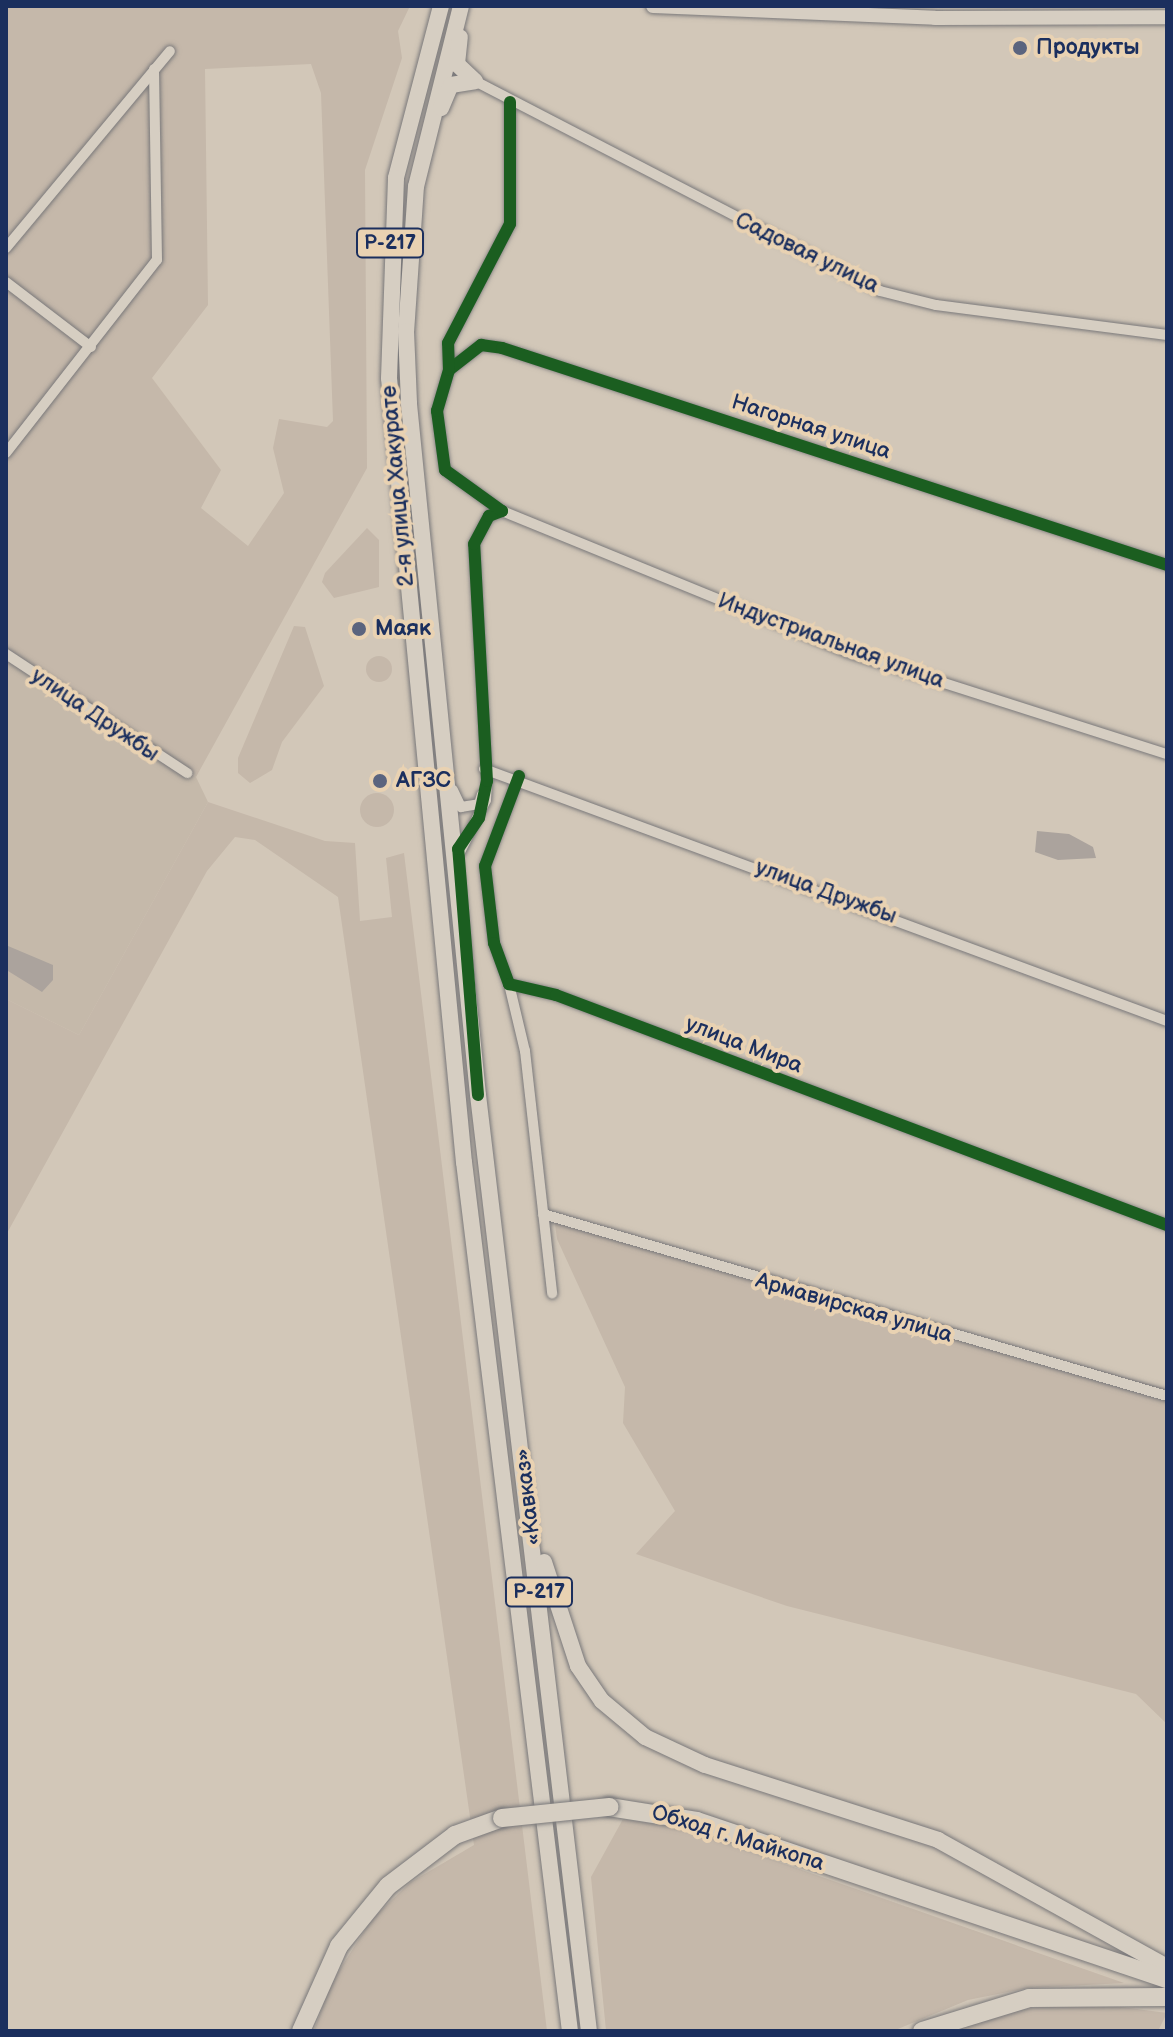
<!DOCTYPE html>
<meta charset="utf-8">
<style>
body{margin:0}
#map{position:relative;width:1173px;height:2037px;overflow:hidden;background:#d2c7b8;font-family:"Balsamiq Sans",sans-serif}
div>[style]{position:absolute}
.built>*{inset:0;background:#c5b9aa}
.green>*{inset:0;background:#c5b8aa}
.round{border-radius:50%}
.water>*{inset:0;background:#aba39d}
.roads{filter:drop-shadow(0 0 2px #79787a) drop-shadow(0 0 2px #79787a)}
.street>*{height:10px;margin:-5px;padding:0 5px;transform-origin:5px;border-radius:5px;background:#d6cec2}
.secondary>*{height:14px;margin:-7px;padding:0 7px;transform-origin:7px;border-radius:7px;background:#d6cec2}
.primary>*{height:16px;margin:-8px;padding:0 8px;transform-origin:8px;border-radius:8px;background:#d6cec2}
.highway>*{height:18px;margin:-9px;padding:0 9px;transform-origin:9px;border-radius:9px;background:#d6cec2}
.bridges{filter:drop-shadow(0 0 2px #79787a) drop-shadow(0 0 2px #79787a)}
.highway-bridge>*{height:18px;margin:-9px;padding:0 9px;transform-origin:9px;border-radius:9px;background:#d6cec2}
.cycleway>*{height:12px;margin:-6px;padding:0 6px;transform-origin:6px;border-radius:6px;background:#1b5e20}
.dots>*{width:22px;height:22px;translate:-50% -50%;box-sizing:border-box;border:4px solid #e9d2b2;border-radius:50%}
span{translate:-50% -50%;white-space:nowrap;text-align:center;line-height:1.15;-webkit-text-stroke:8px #e9d2b2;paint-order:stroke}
.shield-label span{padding:2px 6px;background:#e9d2b2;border:2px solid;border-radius:6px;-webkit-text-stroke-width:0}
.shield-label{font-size:20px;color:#1b2f5e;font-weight:700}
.poi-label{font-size:22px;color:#1b2f5e;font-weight:700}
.left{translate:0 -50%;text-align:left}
.street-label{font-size:22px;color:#1b2f5e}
.frame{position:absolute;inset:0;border:8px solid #1b2f5e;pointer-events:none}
</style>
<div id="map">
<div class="built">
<i style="clip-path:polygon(6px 650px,196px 777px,208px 802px,79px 1035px,6px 999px)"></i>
</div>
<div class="green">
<i style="clip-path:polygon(evenodd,6px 6px,410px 6px,398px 31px,402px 58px,365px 170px,367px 468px,196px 777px,6px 650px,6px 6px,311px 64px,321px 93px,333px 421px,327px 427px,279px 419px,273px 448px,284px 493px,248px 546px,201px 508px,221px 470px,152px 378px,208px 305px,205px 69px,311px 64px)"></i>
<i style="clip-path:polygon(367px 528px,379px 540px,379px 587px,334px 598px,322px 582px,325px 573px)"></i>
<i style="clip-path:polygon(294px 626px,305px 627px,324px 686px,282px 742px,272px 770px,250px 783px,238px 773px,238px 758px)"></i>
<i class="round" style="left:366px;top:656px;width:26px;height:26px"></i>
<i class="round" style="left:360px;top:793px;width:34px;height:34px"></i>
<i style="clip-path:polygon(208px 802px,325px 841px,355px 843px,360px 921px,392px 917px,386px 858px,404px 853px,547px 2031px,314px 2031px,330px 1985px,372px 1919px,411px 1882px,474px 1845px,338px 897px,255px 840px,235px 837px,207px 871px,6px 1235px,6px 999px,79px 1035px)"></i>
<i style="clip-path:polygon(554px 1217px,1167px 1389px,1167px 1724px,1136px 1694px,787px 1606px,636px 1554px,675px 1511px,623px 1423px,625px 1387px,557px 1239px)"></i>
<i style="clip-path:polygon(623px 1819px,682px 1828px,1124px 1983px,1028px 1988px,968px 2000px,893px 2031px,606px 2031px,591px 1877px)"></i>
<i style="clip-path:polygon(1083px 2002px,1167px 2013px,1158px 2031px,947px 2031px,1024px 2009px)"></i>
</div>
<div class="water">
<i style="clip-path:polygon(1037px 831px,1069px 834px,1093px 847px,1096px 858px,1058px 860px,1035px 852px)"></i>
<i style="clip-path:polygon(8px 946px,53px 965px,53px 980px,42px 992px,8px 971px)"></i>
</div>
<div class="roads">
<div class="street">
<i style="left:475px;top:81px;width:456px;rotate:27.4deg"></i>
<i style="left:880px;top:291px;width:58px;rotate:14deg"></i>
<i style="left:936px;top:305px;width:233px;rotate:7.4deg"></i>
<i style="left:6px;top:248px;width:256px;rotate:-50.2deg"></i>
<i style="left:6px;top:282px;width:107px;rotate:37.4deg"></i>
<i style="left:449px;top:370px;width:41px;rotate:-38deg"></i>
<i style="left:481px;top:345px;width:21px;rotate:8deg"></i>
<i style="left:502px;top:348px;width:700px;rotate:18.07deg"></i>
<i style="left:6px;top:453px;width:245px;rotate:-52deg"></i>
<i style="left:157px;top:260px;width:191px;rotate:-90.9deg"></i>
<i style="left:502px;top:511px;width:373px;rotate:22.2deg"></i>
<i style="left:847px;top:652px;width:336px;rotate:17.7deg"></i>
<i style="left:6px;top:654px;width:217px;rotate:33.3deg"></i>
<i style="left:484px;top:769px;width:728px;rotate:20.25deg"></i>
<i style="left:519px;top:776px;width:96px;rotate:110.7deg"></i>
<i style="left:485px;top:866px;width:78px;rotate:83.3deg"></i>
<i style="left:494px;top:943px;width:44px;rotate:69.9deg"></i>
<i style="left:509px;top:984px;width:48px;rotate:13.2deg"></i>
<i style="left:556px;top:995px;width:653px;rotate:20.63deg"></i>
<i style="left:453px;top:790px;width:19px;rotate:65deg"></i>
<i style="left:461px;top:807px;width:18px;rotate:-9deg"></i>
<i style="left:479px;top:804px;width:10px;rotate:-73deg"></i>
<i style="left:459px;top:854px;width:60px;rotate:-63.4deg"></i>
<i style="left:486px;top:800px;width:19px;rotate:-87deg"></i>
<i style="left:487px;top:781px;width:237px;rotate:-93.1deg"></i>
<i style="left:474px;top:544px;width:32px;rotate:-62deg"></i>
<i style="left:489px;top:516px;width:14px;rotate:-21deg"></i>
<i style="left:502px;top:511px;width:70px;rotate:-144.3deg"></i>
<i style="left:445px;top:470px;width:60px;rotate:-97.7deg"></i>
<i style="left:437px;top:411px;width:43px;rotate:-73.7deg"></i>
<i style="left:449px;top:370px;width:27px;rotate:-92deg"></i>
<i style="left:448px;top:343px;width:134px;rotate:-62.5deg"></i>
<i style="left:510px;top:224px;width:122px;rotate:-90deg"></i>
<i style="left:509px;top:984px;width:69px;rotate:76.6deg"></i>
<i style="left:525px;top:1051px;width:244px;rotate:83.6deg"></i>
<i style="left:543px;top:1214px;width:650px;rotate:16.26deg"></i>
</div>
<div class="secondary">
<i style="left:653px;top:6px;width:282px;rotate:2.4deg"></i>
<i style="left:935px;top:18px;width:232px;rotate:-0.2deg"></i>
</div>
<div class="primary">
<i style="left:441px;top:6px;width:178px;rotate:104.7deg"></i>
<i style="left:396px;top:178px;width:200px;rotate:92deg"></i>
<i style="left:389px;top:378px;width:788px;rotate:84.54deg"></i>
<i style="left:464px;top:1162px;width:875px;rotate:83.05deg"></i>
<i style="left:461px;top:6px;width:186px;rotate:104deg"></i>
<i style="left:416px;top:186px;width:145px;rotate:93.9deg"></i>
<i style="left:406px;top:331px;width:73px;rotate:87.6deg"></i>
<i style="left:409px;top:404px;width:694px;rotate:84.3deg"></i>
<i style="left:478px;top:1095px;width:943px;rotate:83.24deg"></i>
<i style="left:441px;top:108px;width:25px;rotate:-67deg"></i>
<i style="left:451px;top:85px;width:24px;rotate:-9deg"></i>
<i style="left:475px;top:81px;width:25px;rotate:-137deg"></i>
<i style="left:457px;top:64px;width:27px;rotate:-84deg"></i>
<i style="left:544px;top:1562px;width:109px;rotate:71.9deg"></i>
<i style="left:578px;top:1666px;width:42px;rotate:55.6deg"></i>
<i style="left:602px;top:1701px;width:56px;rotate:39.9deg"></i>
<i style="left:645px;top:1737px;width:66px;rotate:25deg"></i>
<i style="left:705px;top:1765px;width:245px;rotate:17.8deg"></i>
<i style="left:938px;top:1840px;width:262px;rotate:29deg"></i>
</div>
<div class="highway">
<i style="left:609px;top:1807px;width:89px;rotate:9deg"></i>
<i style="left:697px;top:1821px;width:496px;rotate:18.6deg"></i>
<i style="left:301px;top:2031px;width:93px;rotate:-65.9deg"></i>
<i style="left:339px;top:1946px;width:77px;rotate:-50.8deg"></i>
<i style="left:388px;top:1886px;width:84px;rotate:-37.3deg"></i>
<i style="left:455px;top:1835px;width:50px;rotate:-19.9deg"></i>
<i style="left:922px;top:2031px;width:112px;rotate:-17.1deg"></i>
<i style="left:1029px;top:1998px;width:138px;rotate:-0.4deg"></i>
</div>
</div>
<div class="bridges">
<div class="highway-bridge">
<i style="left:502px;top:1818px;width:108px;rotate:-5.9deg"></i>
</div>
</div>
<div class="cycleway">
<i style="left:449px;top:370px;width:41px;rotate:-38deg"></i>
<i style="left:481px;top:345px;width:21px;rotate:8deg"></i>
<i style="left:502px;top:348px;width:700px;rotate:18.07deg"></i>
<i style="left:519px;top:776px;width:96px;rotate:110.7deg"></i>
<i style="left:485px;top:866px;width:78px;rotate:83.3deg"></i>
<i style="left:494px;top:943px;width:44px;rotate:69.9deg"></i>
<i style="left:509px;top:984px;width:48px;rotate:13.2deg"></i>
<i style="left:556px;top:995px;width:653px;rotate:20.63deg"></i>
<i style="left:478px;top:1095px;width:247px;rotate:-94.6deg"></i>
<i style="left:458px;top:849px;width:37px;rotate:-56deg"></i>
<i style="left:479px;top:818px;width:38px;rotate:-78deg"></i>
<i style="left:487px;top:781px;width:237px;rotate:-93.1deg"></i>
<i style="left:474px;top:544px;width:32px;rotate:-62deg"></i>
<i style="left:489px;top:516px;width:14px;rotate:-21deg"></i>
<i style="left:502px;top:511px;width:70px;rotate:-144.3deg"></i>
<i style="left:445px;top:470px;width:60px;rotate:-97.7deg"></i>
<i style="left:437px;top:411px;width:43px;rotate:-73.7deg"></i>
<i style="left:449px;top:370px;width:27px;rotate:-92deg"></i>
<i style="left:448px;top:343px;width:134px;rotate:-62.5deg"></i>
<i style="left:510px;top:224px;width:122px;rotate:-90deg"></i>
</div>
<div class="dots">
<i style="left:1020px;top:48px;background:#5b647e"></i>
<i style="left:359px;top:629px;background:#5b647e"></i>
<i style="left:380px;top:781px;background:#5b647e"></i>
</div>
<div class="shield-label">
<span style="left:390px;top:243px">Р-217</span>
<span style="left:539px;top:1592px">Р-217</span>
</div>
<div class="poi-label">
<span class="left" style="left:1036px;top:48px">Продукты</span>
<span class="left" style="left:375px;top:629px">Маяк</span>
<span class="left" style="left:396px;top:781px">АГЗС</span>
</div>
<div class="street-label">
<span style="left:807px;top:253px;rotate:26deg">Садовая улица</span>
<span style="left:811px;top:427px;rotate:18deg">Нагорная улица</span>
<span style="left:398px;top:486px;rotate:-95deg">2-я улица Хакурате</span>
<span style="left:831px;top:641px;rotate:20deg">Индустриальная улица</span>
<span style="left:95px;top:715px;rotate:34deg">улица Дружбы</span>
<span style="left:826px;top:892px;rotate:20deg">улица Дружбы</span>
<span style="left:744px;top:1045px;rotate:21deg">улица Мира</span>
<span style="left:854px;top:1308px;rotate:16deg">Армавирская улица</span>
<span style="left:528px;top:1497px;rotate:-97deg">«Кавказ»</span>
<span style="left:738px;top:1838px;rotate:17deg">Обход г. Майкопа</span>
</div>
<div class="frame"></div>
</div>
